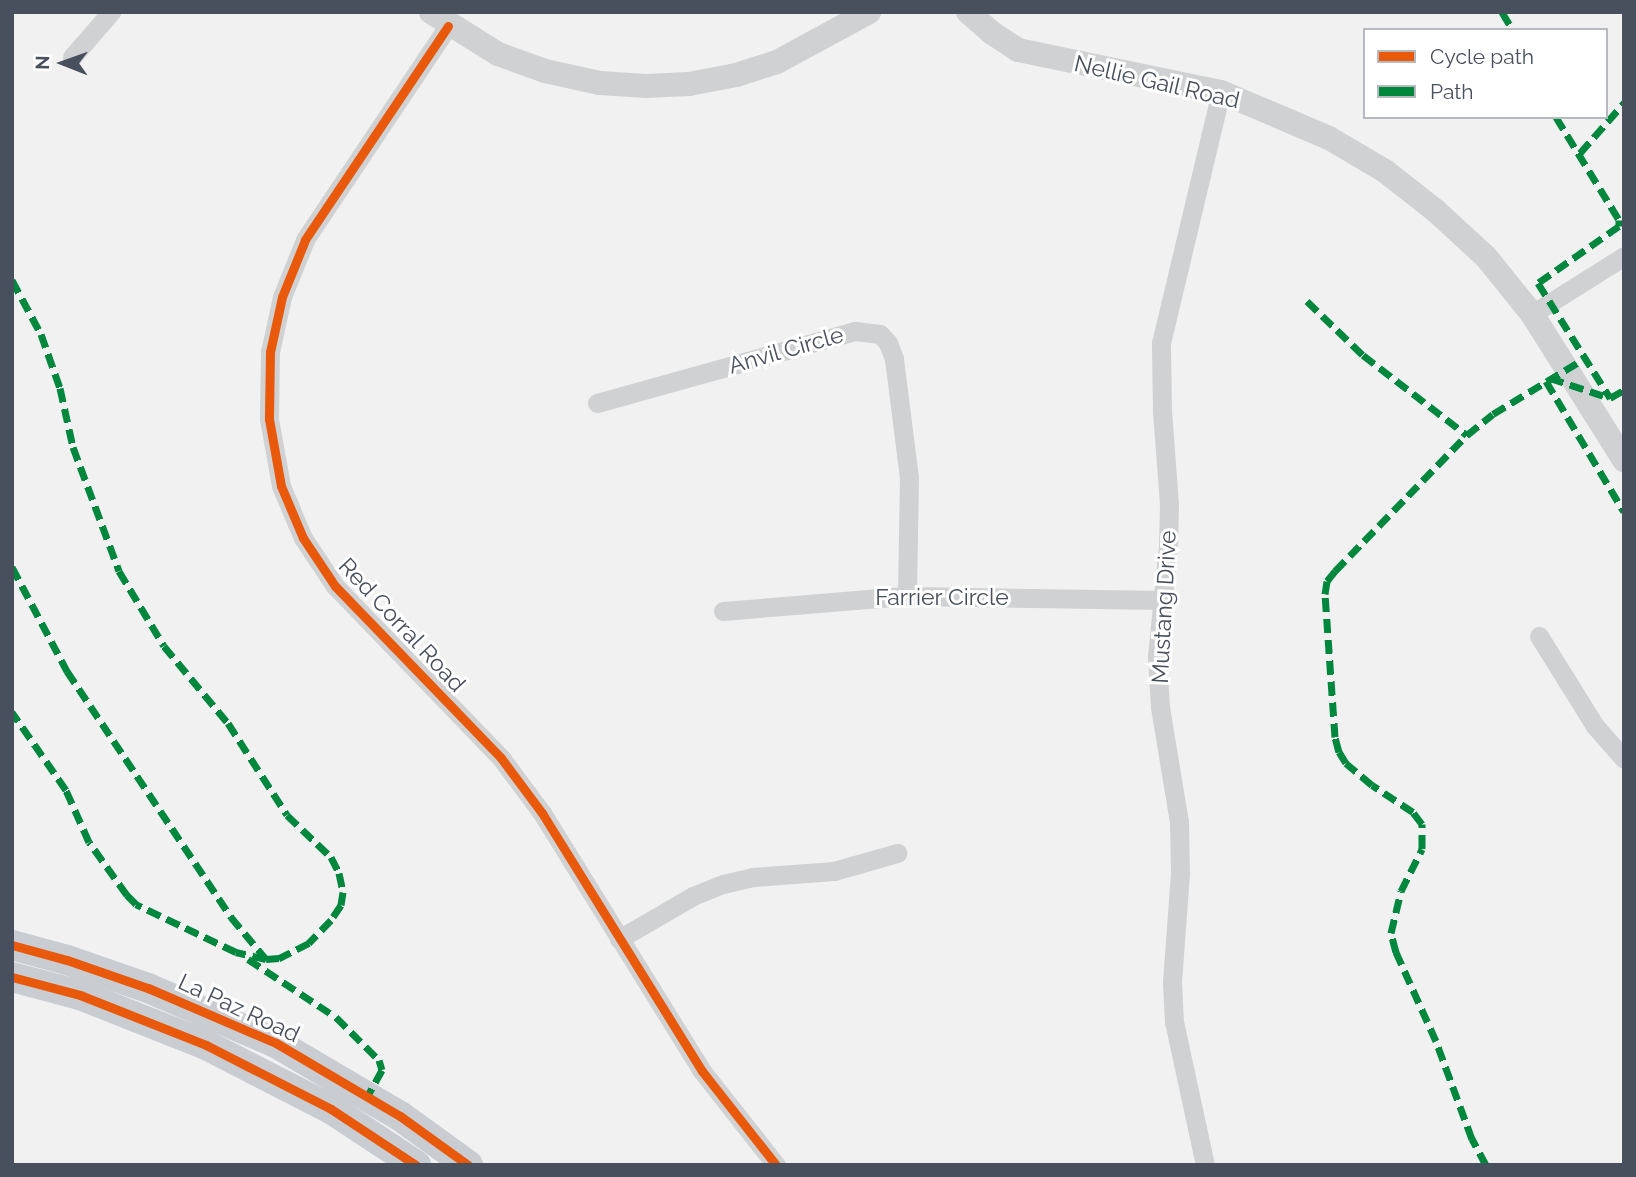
<!DOCTYPE html>
<style>
body{margin:0}
#map{position:relative;width:1636px;height:1177px;overflow:hidden;background:#f1f1f1;font-family:Raleway,sans-serif}
div>[style]{position:absolute}
.minor>*{height:19px;margin:-9.5px;padding:0 9.5px;transform-origin:9.5px;border-radius:9.5px;background:#cfd1d3}
.tertiary>*{height:24px;margin:-12px;padding:0 12px;transform-origin:12px;border-radius:12px;background:#cfd1d3}
.primary>*{height:30px;margin:-15px;padding:0 15px;transform-origin:15px;border-radius:15px;background:#c9ccd1}
.quiet>*{height:7px;margin-top:-3.5px;transform-origin:0;background:repeating-linear-gradient(90deg,#00873e 0 14px,transparent 0 21px)}
.cycleway>*{height:9px;margin:-4.5px;padding:0 4.5px;transform-origin:4.5px;border-radius:4.5px;background:#e8590c}
span{translate:-50% -50%;white-space:nowrap;text-align:center;line-height:1.15;-webkit-text-stroke:6px #fff;paint-order:stroke}
.street-label{font-size:23px;color:#484f5d}
.frame{position:absolute;inset:0;border:14px solid #484f5d;pointer-events:none}
.legend{position:absolute;left:1363px;top:28px;width:245px;height:91px;box-sizing:border-box;background:#fff;border:2px solid #b6b9be;margin:0;padding:9px 12px;list-style:none;font-size:21px;color:#484f5d}
.legend li{display:flex;align-items:center;gap:14px;height:35px}
.legend b{width:35px;border:2px solid #b6b9be}
.north{position:absolute;left:28px;top:28px;width:70px;height:70px;-webkit-text-stroke:5px #fff;paint-order:stroke;rotate:271deg;font-size:19px;font-weight:700;line-height:28px;text-align:center;color:#484f5d}
.north::after{content:'';display:block;margin:auto;width:24px;height:32px;background:#484f5d;clip-path:polygon(50% 0,100% 100%,50% 72%,0 100%)}
</style>
<div id="map">
<div class="minor">
<i style="left:448px;top:26px;width:257px;rotate:123.8deg"></i>
<i style="left:305px;top:240px;width:61px;rotate:112deg"></i>
<i style="left:282px;top:297px;width:56px;rotate:102.3deg"></i>
<i style="left:270px;top:352px;width:67px;rotate:90.9deg"></i>
<i style="left:269px;top:419px;width:68px;rotate:79.8deg"></i>
<i style="left:281px;top:486px;width:56px;rotate:67.1deg"></i>
<i style="left:303px;top:538px;width:58px;rotate:56.3deg"></i>
<i style="left:335px;top:586px;width:239px;rotate:46deg"></i>
<i style="left:501px;top:758px;width:69px;rotate:53.3deg"></i>
<i style="left:542px;top:813px;width:304px;rotate:58.2deg"></i>
<i style="left:702px;top:1071px;width:120px;rotate:51.8deg"></i>
<i style="left:72px;top:57px;width:60px;rotate:-49.1deg"></i>
<i style="left:1532px;top:314px;width:109px;rotate:-32.2deg"></i>
<i style="left:597px;top:403px;width:268px;rotate:-15.6deg"></i>
<i style="left:855px;top:331px;width:25px;rotate:7deg"></i>
<i style="left:880px;top:334px;width:12px;rotate:48deg"></i>
<i style="left:888px;top:343px;width:17px;rotate:69deg"></i>
<i style="left:894px;top:359px;width:120px;rotate:82.8deg"></i>
<i style="left:909px;top:478px;width:118px;rotate:91deg"></i>
<i style="left:723px;top:611px;width:185px;rotate:-4.7deg"></i>
<i style="left:907px;top:596px;width:254px;rotate:0.9deg"></i>
<i style="left:1539px;top:636px;width:106px;rotate:58.1deg"></i>
<i style="left:1595px;top:726px;width:44px;rotate:48.7deg"></i>
<i style="left:619px;top:939px;width:86px;rotate:-30.2deg"></i>
<i style="left:693px;top:896px;width:32px;rotate:-22deg"></i>
<i style="left:723px;top:884px;width:31px;rotate:-13deg"></i>
<i style="left:753px;top:877px;width:81px;rotate:-4.2deg"></i>
<i style="left:834px;top:871px;width:66px;rotate:-15.9deg"></i>
<i style="left:1205px;top:1165px;width:146px;rotate:-102.2deg"></i>
<i style="left:1174px;top:1022px;width:40px;rotate:-92.9deg"></i>
<i style="left:1172px;top:982px;width:108px;rotate:-85.8deg"></i>
<i style="left:1180px;top:874px;width:52px;rotate:-91.1deg"></i>
<i style="left:1179px;top:822px;width:117px;rotate:-99.4deg"></i>
<i style="left:1160px;top:707px;width:51px;rotate:-93.4deg"></i>
<i style="left:1157px;top:656px;width:111px;rotate:-84.3deg"></i>
<i style="left:1168px;top:546px;width:42px;rotate:-88.6deg"></i>
<i style="left:1169px;top:504px;width:94px;rotate:-94.3deg"></i>
<i style="left:1162px;top:410px;width:67px;rotate:-90.9deg"></i>
<i style="left:1161px;top:343px;width:258px;rotate:-76.6deg"></i>
</div>
<div class="tertiary">
<i style="left:431px;top:12px;width:79px;rotate:32.1deg"></i>
<i style="left:498px;top:54px;width:50px;rotate:19.9deg"></i>
<i style="left:545px;top:71px;width:56px;rotate:12.3deg"></i>
<i style="left:600px;top:83px;width:46px;rotate:3.7deg"></i>
<i style="left:646px;top:86px;width:43px;rotate:-2.7deg"></i>
<i style="left:689px;top:84px;width:48px;rotate:-10.8deg"></i>
<i style="left:736px;top:75px;width:43px;rotate:-17.6deg"></i>
<i style="left:777px;top:62px;width:105px;rotate:-28.5deg"></i>
<i style="left:968px;top:12px;width:32px;rotate:41deg"></i>
<i style="left:992px;top:33px;width:31px;rotate:33deg"></i>
<i style="left:1018px;top:50px;width:207px;rotate:11.7deg"></i>
<i style="left:1221px;top:92px;width:117px;rotate:23.1deg"></i>
<i style="left:1329px;top:138px;width:65px;rotate:30.5deg"></i>
<i style="left:1385px;top:171px;width:65px;rotate:38.1deg"></i>
<i style="left:1436px;top:211px;width:68px;rotate:42.6deg"></i>
<i style="left:1486px;top:257px;width:73px;rotate:51.1deg"></i>
<i style="left:1532px;top:314px;width:173px;rotate:57.8deg"></i>
</div>
<div class="primary">
<i style="left:12px;top:945px;width:57px;rotate:15.3deg"></i>
<i style="left:67px;top:960px;width:86px;rotate:19.1deg"></i>
<i style="left:148px;top:988px;width:139px;rotate:23.3deg"></i>
<i style="left:276px;top:1043px;width:144px;rotate:30.5deg"></i>
<i style="left:400px;top:1116px;width:84px;rotate:35.8deg"></i>
<i style="left:12px;top:977px;width:70px;rotate:14.8deg"></i>
<i style="left:80px;top:995px;width:136px;rotate:21.6deg"></i>
<i style="left:206px;top:1045px;width:140px;rotate:27.1deg"></i>
<i style="left:331px;top:1109px;width:102px;rotate:33.4deg"></i>
</div>
<div class="quiet">
<i style="left:1502px;top:12px;width:21px;rotate:59deg"></i>
<i style="left:1556px;top:117px;width:121px;rotate:58.5deg"></i>
<i style="left:1619px;top:220px;width:6px;rotate:90deg"></i>
<i style="left:1619px;top:226px;width:99px;rotate:144.9deg"></i>
<i style="left:1538px;top:283px;width:136px;rotate:57.9deg"></i>
<i style="left:1580px;top:153px;width:67px;rotate:-48.7deg"></i>
<i style="left:12px;top:280px;width:61px;rotate:61.8deg"></i>
<i style="left:41px;top:334px;width:57px;rotate:70.6deg"></i>
<i style="left:60px;top:388px;width:60px;rotate:77.6deg"></i>
<i style="left:73px;top:447px;width:132px;rotate:69.6deg"></i>
<i style="left:119px;top:571px;width:87px;rotate:59deg"></i>
<i style="left:164px;top:646px;width:100px;rotate:50.3deg"></i>
<i style="left:228px;top:723px;width:109px;rotate:57.3deg"></i>
<i style="left:287px;top:815px;width:61px;rotate:43.7deg"></i>
<i style="left:331px;top:857px;width:18px;rotate:63deg"></i>
<i style="left:339px;top:873px;width:19px;rotate:78deg"></i>
<i style="left:343px;top:892px;width:13px;rotate:99deg"></i>
<i style="left:341px;top:905px;width:18px;rotate:124deg"></i>
<i style="left:331px;top:920px;width:32px;rotate:134deg"></i>
<i style="left:309px;top:943px;width:34px;rotate:153deg"></i>
<i style="left:279px;top:958px;width:13px;rotate:176deg"></i>
<i style="left:1307px;top:301px;width:78px;rotate:44deg"></i>
<i style="left:1363px;top:355px;width:131px;rotate:37.6deg"></i>
<i style="left:1550px;top:378px;width:63px;rotate:18.4deg"></i>
<i style="left:1610px;top:398px;width:16px;rotate:-30deg"></i>
<i style="left:1546px;top:381px;width:152px;rotate:59.2deg"></i>
<i style="left:12px;top:567px;width:118px;rotate:62.1deg"></i>
<i style="left:67px;top:671px;width:296px;rotate:56.3deg"></i>
<i style="left:231px;top:917px;width:55px;rotate:50.2deg"></i>
<i style="left:266px;top:959px;width:31px;rotate:-167deg"></i>
<i style="left:236px;top:952px;width:111px;rotate:-154.4deg"></i>
<i style="left:136px;top:904px;width:13px;rotate:-135deg"></i>
<i style="left:127px;top:895px;width:65px;rotate:-125.6deg"></i>
<i style="left:89px;top:842px;width:57px;rotate:-113.9deg"></i>
<i style="left:66px;top:790px;width:95px;rotate:-124.7deg"></i>
<i style="left:248px;top:959px;width:105px;rotate:33.4deg"></i>
<i style="left:336px;top:1017px;width:61px;rotate:45deg"></i>
<i style="left:379px;top:1060px;width:10px;rotate:73deg"></i>
<i style="left:382px;top:1070px;width:29px;rotate:119deg"></i>
<i style="left:1486px;top:1165px;width:30px;rotate:-118deg"></i>
<i style="left:1472px;top:1139px;width:104px;rotate:-110.2deg"></i>
<i style="left:1436px;top:1041px;width:98px;rotate:-114.2deg"></i>
<i style="left:1396px;top:952px;width:20px;rotate:-105deg"></i>
<i style="left:1391px;top:933px;width:43px;rotate:-76.6deg"></i>
<i style="left:1401px;top:891px;width:47px;rotate:-63.4deg"></i>
<i style="left:1422px;top:849px;width:25px;rotate:-90deg"></i>
<i style="left:1422px;top:824px;width:15px;rotate:-127deg"></i>
<i style="left:1413px;top:812px;width:49px;rotate:-146.6deg"></i>
<i style="left:1372px;top:785px;width:34px;rotate:-140deg"></i>
<i style="left:1346px;top:763px;width:13px;rotate:-122deg"></i>
<i style="left:1339px;top:752px;width:16px;rotate:-105deg"></i>
<i style="left:1335px;top:737px;width:143px;rotate:-94deg"></i>
<i style="left:1325px;top:594px;width:13px;rotate:-81deg"></i>
<i style="left:1327px;top:581px;width:13px;rotate:-51deg"></i>
<i style="left:1335px;top:571px;width:190px;rotate:-45.9deg"></i>
<i style="left:1467px;top:435px;width:33px;rotate:-39deg"></i>
<i style="left:1493px;top:414px;width:108px;rotate:-31.3deg"></i>
</div>
<div class="cycleway">
<i style="left:448px;top:26px;width:257px;rotate:123.8deg"></i>
<i style="left:305px;top:240px;width:61px;rotate:112deg"></i>
<i style="left:282px;top:297px;width:56px;rotate:102.3deg"></i>
<i style="left:270px;top:352px;width:67px;rotate:90.9deg"></i>
<i style="left:269px;top:419px;width:68px;rotate:79.8deg"></i>
<i style="left:281px;top:486px;width:56px;rotate:67.1deg"></i>
<i style="left:303px;top:538px;width:58px;rotate:56.3deg"></i>
<i style="left:335px;top:586px;width:239px;rotate:46deg"></i>
<i style="left:501px;top:758px;width:69px;rotate:53.3deg"></i>
<i style="left:542px;top:813px;width:304px;rotate:58.2deg"></i>
<i style="left:702px;top:1071px;width:120px;rotate:51.8deg"></i>
<i style="left:12px;top:945px;width:57px;rotate:15.3deg"></i>
<i style="left:67px;top:960px;width:86px;rotate:19.1deg"></i>
<i style="left:148px;top:988px;width:139px;rotate:23.3deg"></i>
<i style="left:276px;top:1043px;width:144px;rotate:30.5deg"></i>
<i style="left:400px;top:1116px;width:84px;rotate:35.8deg"></i>
<i style="left:12px;top:977px;width:70px;rotate:14.8deg"></i>
<i style="left:80px;top:995px;width:136px;rotate:21.6deg"></i>
<i style="left:206px;top:1045px;width:140px;rotate:27.1deg"></i>
<i style="left:331px;top:1109px;width:102px;rotate:33.4deg"></i>
</div>
<div class="street-label">
<span style="left:1157px;top:82px;rotate:13deg">Nellie Gail Road</span>
<span style="left:786px;top:350px;rotate:-16deg">Anvil Circle</span>
<span style="left:942px;top:597px">Farrier Circle</span>
<span style="left:1164px;top:607px;rotate:-87deg">Mustang Drive</span>
<span style="left:402px;top:625px;rotate:47deg">Red Corral Road</span>
<span style="left:239px;top:1008px;rotate:25deg">La Paz Road</span>
</div>
<div class="frame"></div>
<ul class="legend">
<li><b style="height:9px;background:#e8590c"></b>Cycle path</li>
<li><b style="height:9px;background:#00873e"></b>Path</li>
</ul>
<div class="north">N</div>
</div>
